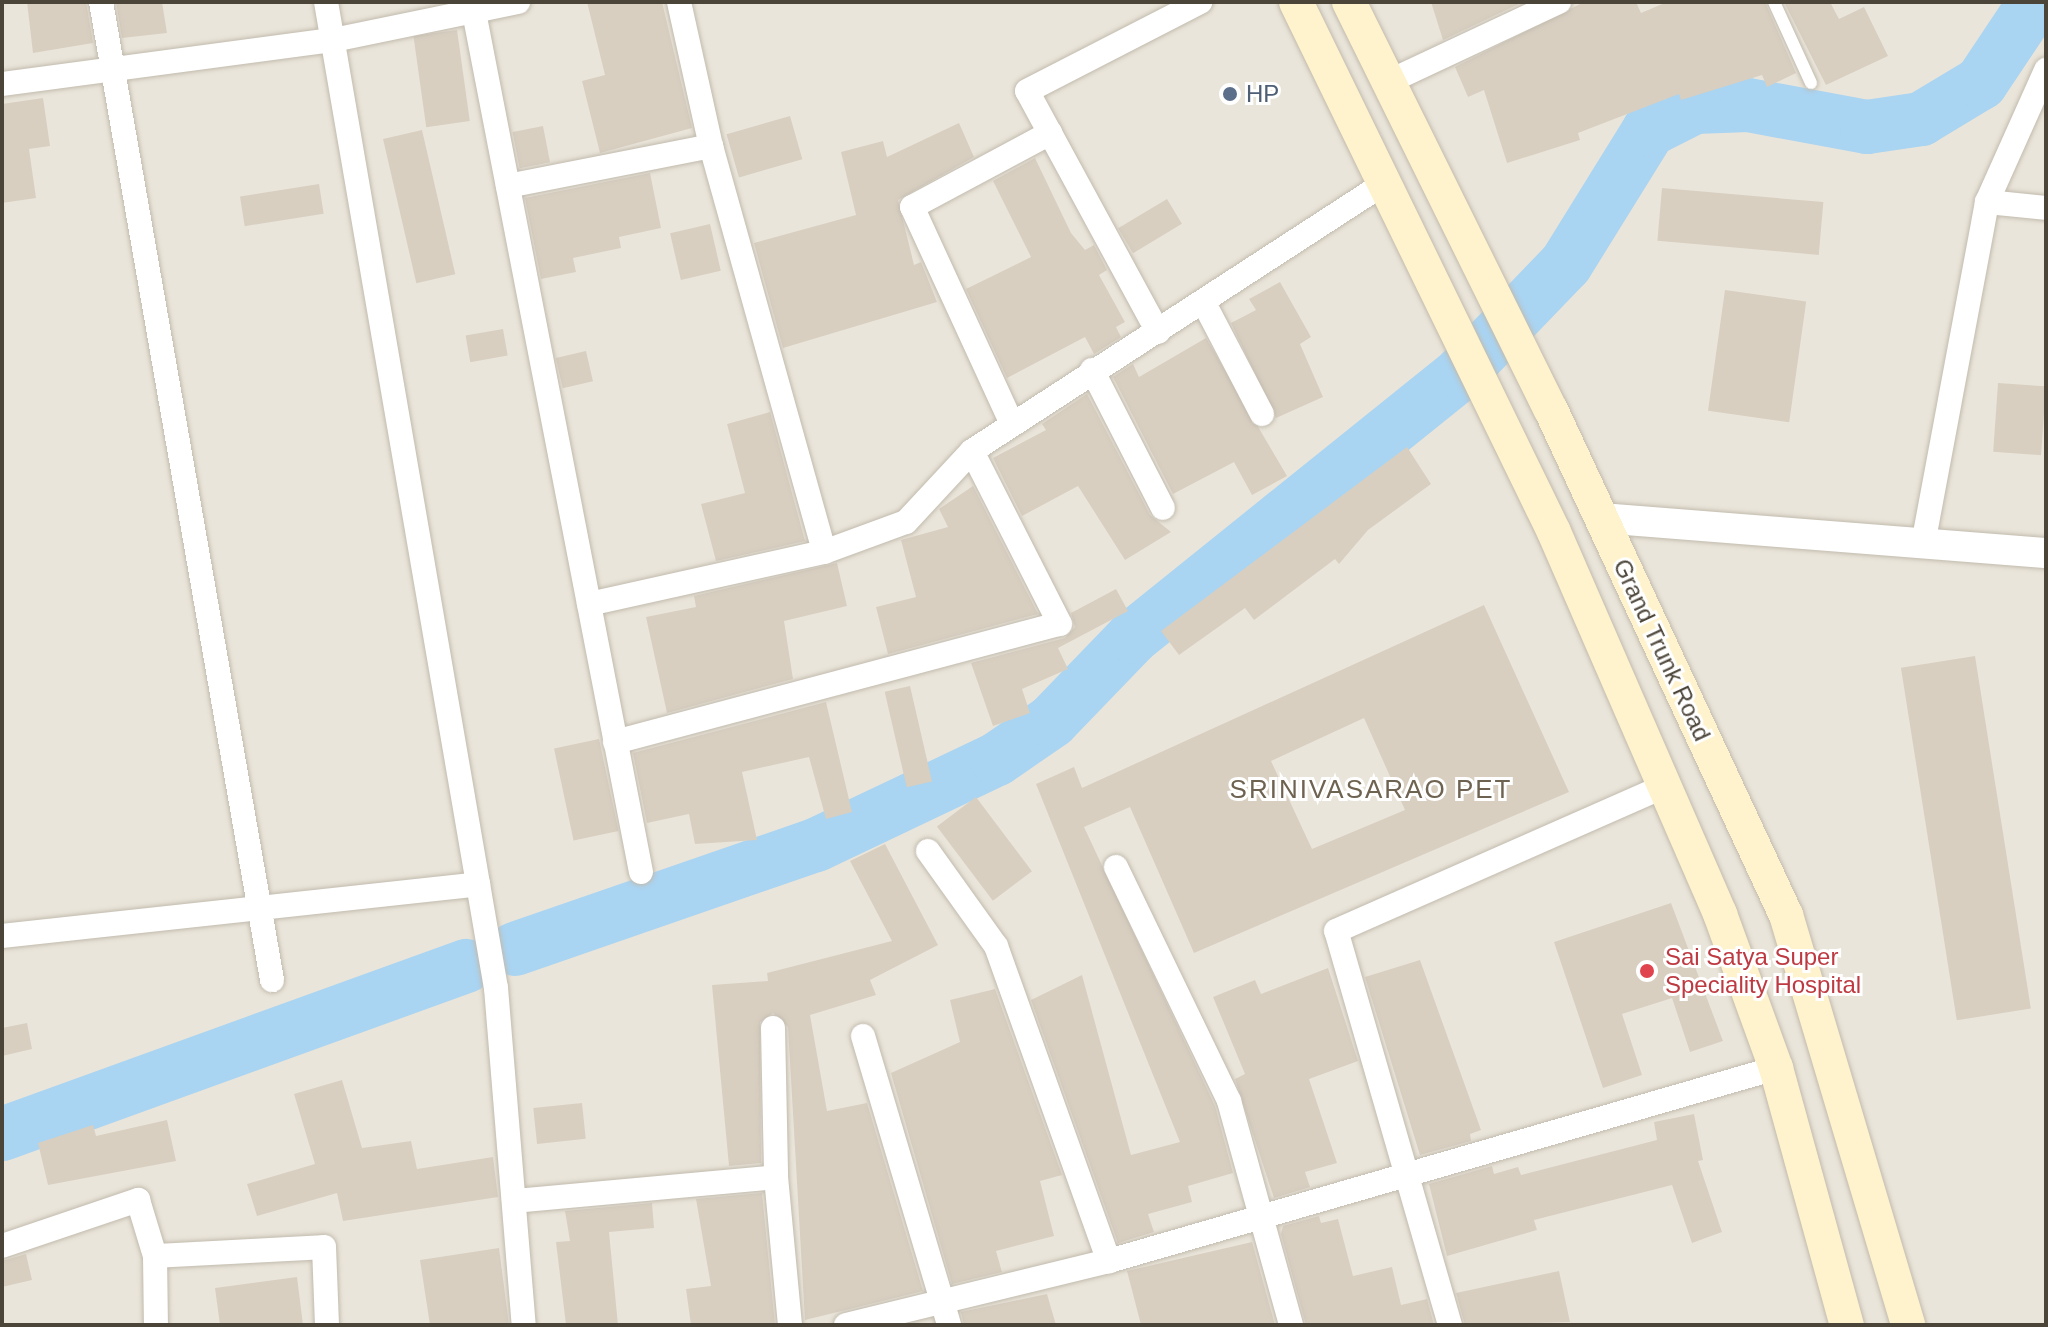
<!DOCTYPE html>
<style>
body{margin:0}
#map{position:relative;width:2048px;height:1327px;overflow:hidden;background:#f6f3ec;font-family:Helvetica,sans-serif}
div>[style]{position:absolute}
.residential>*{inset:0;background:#eae5da;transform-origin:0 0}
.river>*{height:54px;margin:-27px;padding:0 27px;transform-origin:27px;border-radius:27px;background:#a9d4f2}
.building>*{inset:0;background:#d8cfc1;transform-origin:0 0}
.roads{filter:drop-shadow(0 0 2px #c2bbae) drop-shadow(0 0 2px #c2bbae)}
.service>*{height:12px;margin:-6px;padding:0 6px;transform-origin:6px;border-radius:6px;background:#fff}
.minor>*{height:24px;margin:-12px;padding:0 12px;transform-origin:12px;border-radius:12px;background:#fff}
.tertiary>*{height:30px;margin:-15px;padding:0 15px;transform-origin:15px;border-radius:15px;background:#fff}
.secondary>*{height:34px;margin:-17px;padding:0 17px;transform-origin:17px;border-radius:17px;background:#fff3cd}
.dots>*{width:22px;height:22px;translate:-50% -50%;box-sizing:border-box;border:4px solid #fff;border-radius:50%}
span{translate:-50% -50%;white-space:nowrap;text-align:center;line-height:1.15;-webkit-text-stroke:6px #fff;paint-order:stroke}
.service-label{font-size:24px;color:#4e5e75}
.left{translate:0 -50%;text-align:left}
.street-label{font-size:24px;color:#4b4439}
.health-label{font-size:24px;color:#be3a42}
.neighbourhood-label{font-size:26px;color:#6e6250;letter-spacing:2px}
.frame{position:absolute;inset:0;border:4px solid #4b4439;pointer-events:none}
</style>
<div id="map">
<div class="residential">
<i style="left:2px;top:2px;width:2044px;height:1323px"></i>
</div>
<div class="river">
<i style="left:515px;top:949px;width:318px;rotate:-19.1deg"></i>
<i style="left:816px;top:845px;width:200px;rotate:-25.4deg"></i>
<i style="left:997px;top:759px;width:67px;rotate:-34.6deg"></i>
<i style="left:1052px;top:721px;width:117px;rotate:-46deg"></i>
<i style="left:1133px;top:637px;width:421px;rotate:-38.8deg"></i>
<i style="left:1461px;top:373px;width:151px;rotate:-46.1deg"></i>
<i style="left:1566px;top:264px;width:158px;rotate:-58.2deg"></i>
<i style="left:1649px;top:130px;width:51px;rotate:-26.6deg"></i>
<i style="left:1695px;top:107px;width:53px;rotate:-2.2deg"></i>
<i style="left:1748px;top:105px;width:121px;rotate:10.5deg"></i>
<i style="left:1867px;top:127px;width:55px;rotate:-8.4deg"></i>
<i style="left:1921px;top:119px;width:70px;rotate:-31deg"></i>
<i style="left:1981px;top:83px;width:97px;rotate:-56.3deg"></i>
<i style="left:2px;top:1134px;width:494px;rotate:-19.9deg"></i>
</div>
<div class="building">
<i style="clip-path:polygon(27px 2px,86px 2px,93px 43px,33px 53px)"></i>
<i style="clip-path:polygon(116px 2px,162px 2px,167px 33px,122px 38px)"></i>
<i style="clip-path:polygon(587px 2px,662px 2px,692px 128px,600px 153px,582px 81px,605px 75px)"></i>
<i style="clip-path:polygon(1431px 2px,1523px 2px,1443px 40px)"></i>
<i style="clip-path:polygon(1584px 2px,1636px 2px,1641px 13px,1667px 2px,1765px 2px,1796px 73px,1767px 87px,1762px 75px,1681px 100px,1679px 94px,1578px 133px,1580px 140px,1507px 163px,1484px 90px,1468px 97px,1455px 67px)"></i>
<i style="clip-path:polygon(1784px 2px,1830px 2px,1839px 19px,1864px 7px,1888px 56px,1826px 85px)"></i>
<i style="left:457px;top:30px;width:92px;height:44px;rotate:82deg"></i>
<i style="clip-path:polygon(43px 98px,50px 146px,29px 149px,36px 198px,2px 203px,2px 104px)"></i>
<i style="left:790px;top:116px;width:45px;height:66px;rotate:74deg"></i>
<i style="clip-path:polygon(959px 123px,974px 157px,898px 200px,914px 265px,921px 262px,937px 302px,783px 348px,754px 243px,856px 215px,841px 152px,883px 141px,887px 157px)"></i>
<i style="left:543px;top:126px;width:37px;height:31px;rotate:79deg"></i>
<i style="left:422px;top:130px;width:148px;height:40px;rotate:77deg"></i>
<i style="clip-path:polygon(1035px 158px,1071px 233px,1085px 250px,1094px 245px,1107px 270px,1099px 275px,1125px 322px,1116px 327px,1121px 337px,1094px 354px,1085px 337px,1007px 378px,966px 289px,1031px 257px,993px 181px)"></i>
<i style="clip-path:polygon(650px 173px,661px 228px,619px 237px,621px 248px,573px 258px,576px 272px,541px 279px,525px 198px)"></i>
<i style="left:319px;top:184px;width:30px;height:80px;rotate:81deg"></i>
<i style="left:1662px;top:188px;width:162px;height:53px;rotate:5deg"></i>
<i style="left:1167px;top:199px;width:29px;height:57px;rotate:59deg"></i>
<i style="left:710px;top:224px;width:48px;height:41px;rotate:77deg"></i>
<i style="clip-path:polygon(1280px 282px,1311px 337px,1300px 344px,1323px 397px,1276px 418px,1231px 323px,1256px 310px,1249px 299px)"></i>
<i style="left:1725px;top:290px;width:82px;height:122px;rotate:8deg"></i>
<i style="left:503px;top:329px;width:27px;height:38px;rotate:80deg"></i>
<i style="clip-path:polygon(1206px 338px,1287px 476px,1252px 495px,1234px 462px,1173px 494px,1113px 377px,1133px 364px,1139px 377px)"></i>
<i style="left:586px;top:351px;width:31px;height:31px;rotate:77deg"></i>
<i style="left:1998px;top:383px;width:48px;height:69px;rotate:4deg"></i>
<i style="clip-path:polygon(1087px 394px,1150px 515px,1171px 532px,1125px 560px,1078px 486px,1022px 516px,993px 458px,1046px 430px,1042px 424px)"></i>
<i style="clip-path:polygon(770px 412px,805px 541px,716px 561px,701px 504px,745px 493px,727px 424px)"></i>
<i style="clip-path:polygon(1407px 447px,1431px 484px,1368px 530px,1339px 564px,1335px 559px,1254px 620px,1245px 608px,1179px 655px,1161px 631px)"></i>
<i style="clip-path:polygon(973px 486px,1038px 614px,888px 654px,876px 607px,916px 597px,901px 540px,948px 527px,939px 509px)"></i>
<i style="clip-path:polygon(837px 563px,847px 606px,784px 621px,793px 679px,667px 713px,646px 617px,696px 607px,694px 596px)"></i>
<i style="clip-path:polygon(1116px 589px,1128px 611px,1058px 648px,1068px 669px,1022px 689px,1030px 713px,993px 726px,971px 663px,1065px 638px,1075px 627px,1071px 613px)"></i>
<i style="clip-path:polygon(evenodd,1484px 605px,1569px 792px,1194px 953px,1130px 807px,1084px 827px,1215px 1106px,1233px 1173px,1188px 1186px,1192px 1202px,1148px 1214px,1154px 1232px,1118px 1243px,1031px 1000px,1082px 975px,1131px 1155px,1180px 1142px,1036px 784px,1074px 767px,1082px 788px,1484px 605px,1364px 718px,1405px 810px,1312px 849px,1271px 761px,1364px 718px)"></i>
<i style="left:1975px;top:656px;width:357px;height:75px;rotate:81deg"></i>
<i style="left:910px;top:686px;width:98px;height:26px;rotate:77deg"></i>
<i style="clip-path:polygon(826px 702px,852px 812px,826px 819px,809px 757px,742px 772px,757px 840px,695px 844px,689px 814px,647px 823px,633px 753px)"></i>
<i style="left:599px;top:739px;width:94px;height:46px;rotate:78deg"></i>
<i style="left:976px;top:797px;width:93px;height:49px;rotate:53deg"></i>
<i style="clip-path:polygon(885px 844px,938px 945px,870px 980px,876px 995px,810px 1015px,827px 1111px,867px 1103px,923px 1291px,805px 1320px,788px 1027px,773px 1013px,760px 1022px,761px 1163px,729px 1166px,712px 985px,768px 981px,767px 973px,892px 941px,850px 861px)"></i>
<i style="clip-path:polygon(1671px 903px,1723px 1041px,1690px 1052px,1672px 998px,1622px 1014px,1642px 1075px,1603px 1088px,1554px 942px)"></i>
<i style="clip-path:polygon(1420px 960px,1481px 1130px,1470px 1134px,1471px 1141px,1420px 1155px,1365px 977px)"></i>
<i style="clip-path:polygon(1328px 968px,1358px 1061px,1309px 1079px,1337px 1163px,1305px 1172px,1310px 1187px,1274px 1198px,1235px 1079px,1245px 1074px,1213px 997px,1255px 980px,1261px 994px)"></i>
<i style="clip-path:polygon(995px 989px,1062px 1175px,1040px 1181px,1054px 1236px,996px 1251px,1002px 1272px,952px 1284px,891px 1073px,960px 1042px,950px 1000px)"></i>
<i style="clip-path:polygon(27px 1023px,32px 1049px,2px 1056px,2px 1028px)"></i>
<i style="clip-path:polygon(342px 1080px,362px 1148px,411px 1141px,417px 1169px,493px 1157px,498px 1197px,343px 1221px,337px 1193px,257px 1216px,247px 1184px,315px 1164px,294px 1094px)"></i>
<i style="left:582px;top:1103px;width:36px;height:49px;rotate:84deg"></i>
<i style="clip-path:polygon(1694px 1114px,1703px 1160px,1698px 1161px,1722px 1232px,1692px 1243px,1672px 1185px,1534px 1220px,1537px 1230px,1447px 1256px,1429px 1184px,1492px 1166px,1494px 1174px,1518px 1167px,1521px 1175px,1657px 1140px,1654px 1122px)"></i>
<i style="clip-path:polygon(167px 1120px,176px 1161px,48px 1185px,38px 1143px,93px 1125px,96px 1136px)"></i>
<i style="clip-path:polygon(762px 1193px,775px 1325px,691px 1325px,686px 1289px,711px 1286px,696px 1199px)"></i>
<i style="clip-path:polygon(652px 1203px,654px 1228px,609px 1232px,618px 1325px,566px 1325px,556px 1242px,570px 1241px,565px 1211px)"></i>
<i style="clip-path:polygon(1319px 1216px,1321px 1223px,1338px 1219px,1353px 1276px,1392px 1267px,1401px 1305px,1427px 1299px,1434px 1325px,1306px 1325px,1281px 1234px,1283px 1226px)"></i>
<i style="clip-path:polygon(1252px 1242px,1275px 1325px,1141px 1325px,1127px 1271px)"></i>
<i style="clip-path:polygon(499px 1248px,509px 1325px,430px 1325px,420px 1260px)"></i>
<i style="clip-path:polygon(26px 1254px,32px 1280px,2px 1287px,2px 1261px)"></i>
<i style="clip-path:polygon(1559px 1271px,1570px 1322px,1465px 1325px,1456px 1293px)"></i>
<i style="clip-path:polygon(297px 1277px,303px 1325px,220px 1325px,215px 1288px)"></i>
<i style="clip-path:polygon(1047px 1294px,1056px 1325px,964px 1325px,961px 1312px)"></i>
</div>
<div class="roads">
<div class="service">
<i style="left:1774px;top:2px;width:89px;rotate:65.4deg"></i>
</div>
<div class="minor">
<i style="left:101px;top:2px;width:993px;rotate:80.08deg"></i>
<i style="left:326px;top:2px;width:1001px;rotate:80.22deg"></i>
<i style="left:496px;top:988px;width:338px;rotate:85.3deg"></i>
<i style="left:679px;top:2px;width:148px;rotate:77.5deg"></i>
<i style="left:711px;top:146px;width:421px;rotate:74.4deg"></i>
<i style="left:474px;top:12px;width:876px;rotate:79.01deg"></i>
<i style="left:1388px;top:82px;width:189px;rotate:-25.1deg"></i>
<i style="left:2px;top:84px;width:334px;rotate:-7.6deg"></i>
<i style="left:333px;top:40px;width:189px;rotate:-11.6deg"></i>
<i style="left:508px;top:186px;width:207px;rotate:-11.1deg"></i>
<i style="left:1987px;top:202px;width:59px;rotate:5.8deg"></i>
<i style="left:1205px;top:305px;width:123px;rotate:62.4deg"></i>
<i style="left:1158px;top:332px;width:274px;rotate:-118.5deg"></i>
<i style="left:1027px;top:91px;width:195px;rotate:-27.2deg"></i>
<i style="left:1092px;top:370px;width:155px;rotate:62.8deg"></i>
<i style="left:1012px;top:424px;width:239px;rotate:-114.7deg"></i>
<i style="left:912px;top:207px;width:157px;rotate:-28.2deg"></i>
<i style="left:1924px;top:539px;width:343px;rotate:-79.4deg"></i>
<i style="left:1987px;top:202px;width:145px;rotate:-65.9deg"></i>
<i style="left:589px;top:604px;width:241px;rotate:-12.5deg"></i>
<i style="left:824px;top:552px;width:87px;rotate:-20.1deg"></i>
<i style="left:906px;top:522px;width:97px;rotate:-47.1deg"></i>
<i style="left:972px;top:451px;width:490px;rotate:-33deg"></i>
<i style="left:615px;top:742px;width:460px;rotate:-14.9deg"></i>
<i style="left:1060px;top:624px;width:194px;rotate:-117deg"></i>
<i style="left:928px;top:851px;width:117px;rotate:54.4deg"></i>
<i style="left:996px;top:946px;width:335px;rotate:70.3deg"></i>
<i style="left:1116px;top:867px;width:260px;rotate:64.2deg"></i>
<i style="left:1229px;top:1101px;width:232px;rotate:74.5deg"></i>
<i style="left:2px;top:936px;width:479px;rotate:-6.2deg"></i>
<i style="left:773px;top:1028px;width:149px;rotate:88.8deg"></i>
<i style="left:776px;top:1177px;width:149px;rotate:84.6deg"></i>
<i style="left:863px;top:1036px;width:302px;rotate:73.4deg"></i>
<i style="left:514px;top:1201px;width:263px;rotate:-5.2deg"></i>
<i style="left:2px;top:1246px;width:144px;rotate:-18.7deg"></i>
<i style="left:138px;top:1200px;width:59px;rotate:73.1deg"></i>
<i style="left:155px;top:1256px;width:69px;rotate:89.2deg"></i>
<i style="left:155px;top:1256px;width:169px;rotate:-3deg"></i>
<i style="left:324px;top:1247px;width:78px;rotate:87.8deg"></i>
<i style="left:846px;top:1325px;width:271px;rotate:-13.7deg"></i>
<i style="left:1109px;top:1261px;width:694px;rotate:-16.14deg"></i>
<i style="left:1450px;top:1325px;width:410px;rotate:-106.1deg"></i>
<i style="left:1336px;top:931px;width:356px;rotate:-23.8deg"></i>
</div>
<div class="tertiary">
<i style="left:1600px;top:518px;width:447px;rotate:4.5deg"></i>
</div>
<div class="secondary">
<i style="left:1296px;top:2px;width:589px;rotate:64.04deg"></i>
<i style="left:1554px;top:532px;width:417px;rotate:66.5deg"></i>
<i style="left:1720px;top:914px;width:164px;rotate:70deg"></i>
<i style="left:1776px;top:1068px;width:267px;rotate:74.6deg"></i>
<i style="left:1349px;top:2px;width:455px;rotate:63.7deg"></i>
<i style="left:1551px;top:410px;width:557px;rotate:65.05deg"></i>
<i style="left:1786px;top:915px;width:428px;rotate:73.4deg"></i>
</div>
</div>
<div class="dots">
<i style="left:1230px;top:94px;background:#5c6f8a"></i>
<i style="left:1647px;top:971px;background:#e0444e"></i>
</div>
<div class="service-label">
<span class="left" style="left:1246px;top:94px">HP</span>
</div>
<div class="street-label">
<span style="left:1662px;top:650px;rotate:65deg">Grand Trunk Road</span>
</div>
<div class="health-label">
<span class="left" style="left:1665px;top:971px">Sai Satya Super<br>Speciality Hospital</span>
</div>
<div class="neighbourhood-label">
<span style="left:1371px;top:790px">SRINIVASARAO PET</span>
</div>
<div class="frame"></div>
</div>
